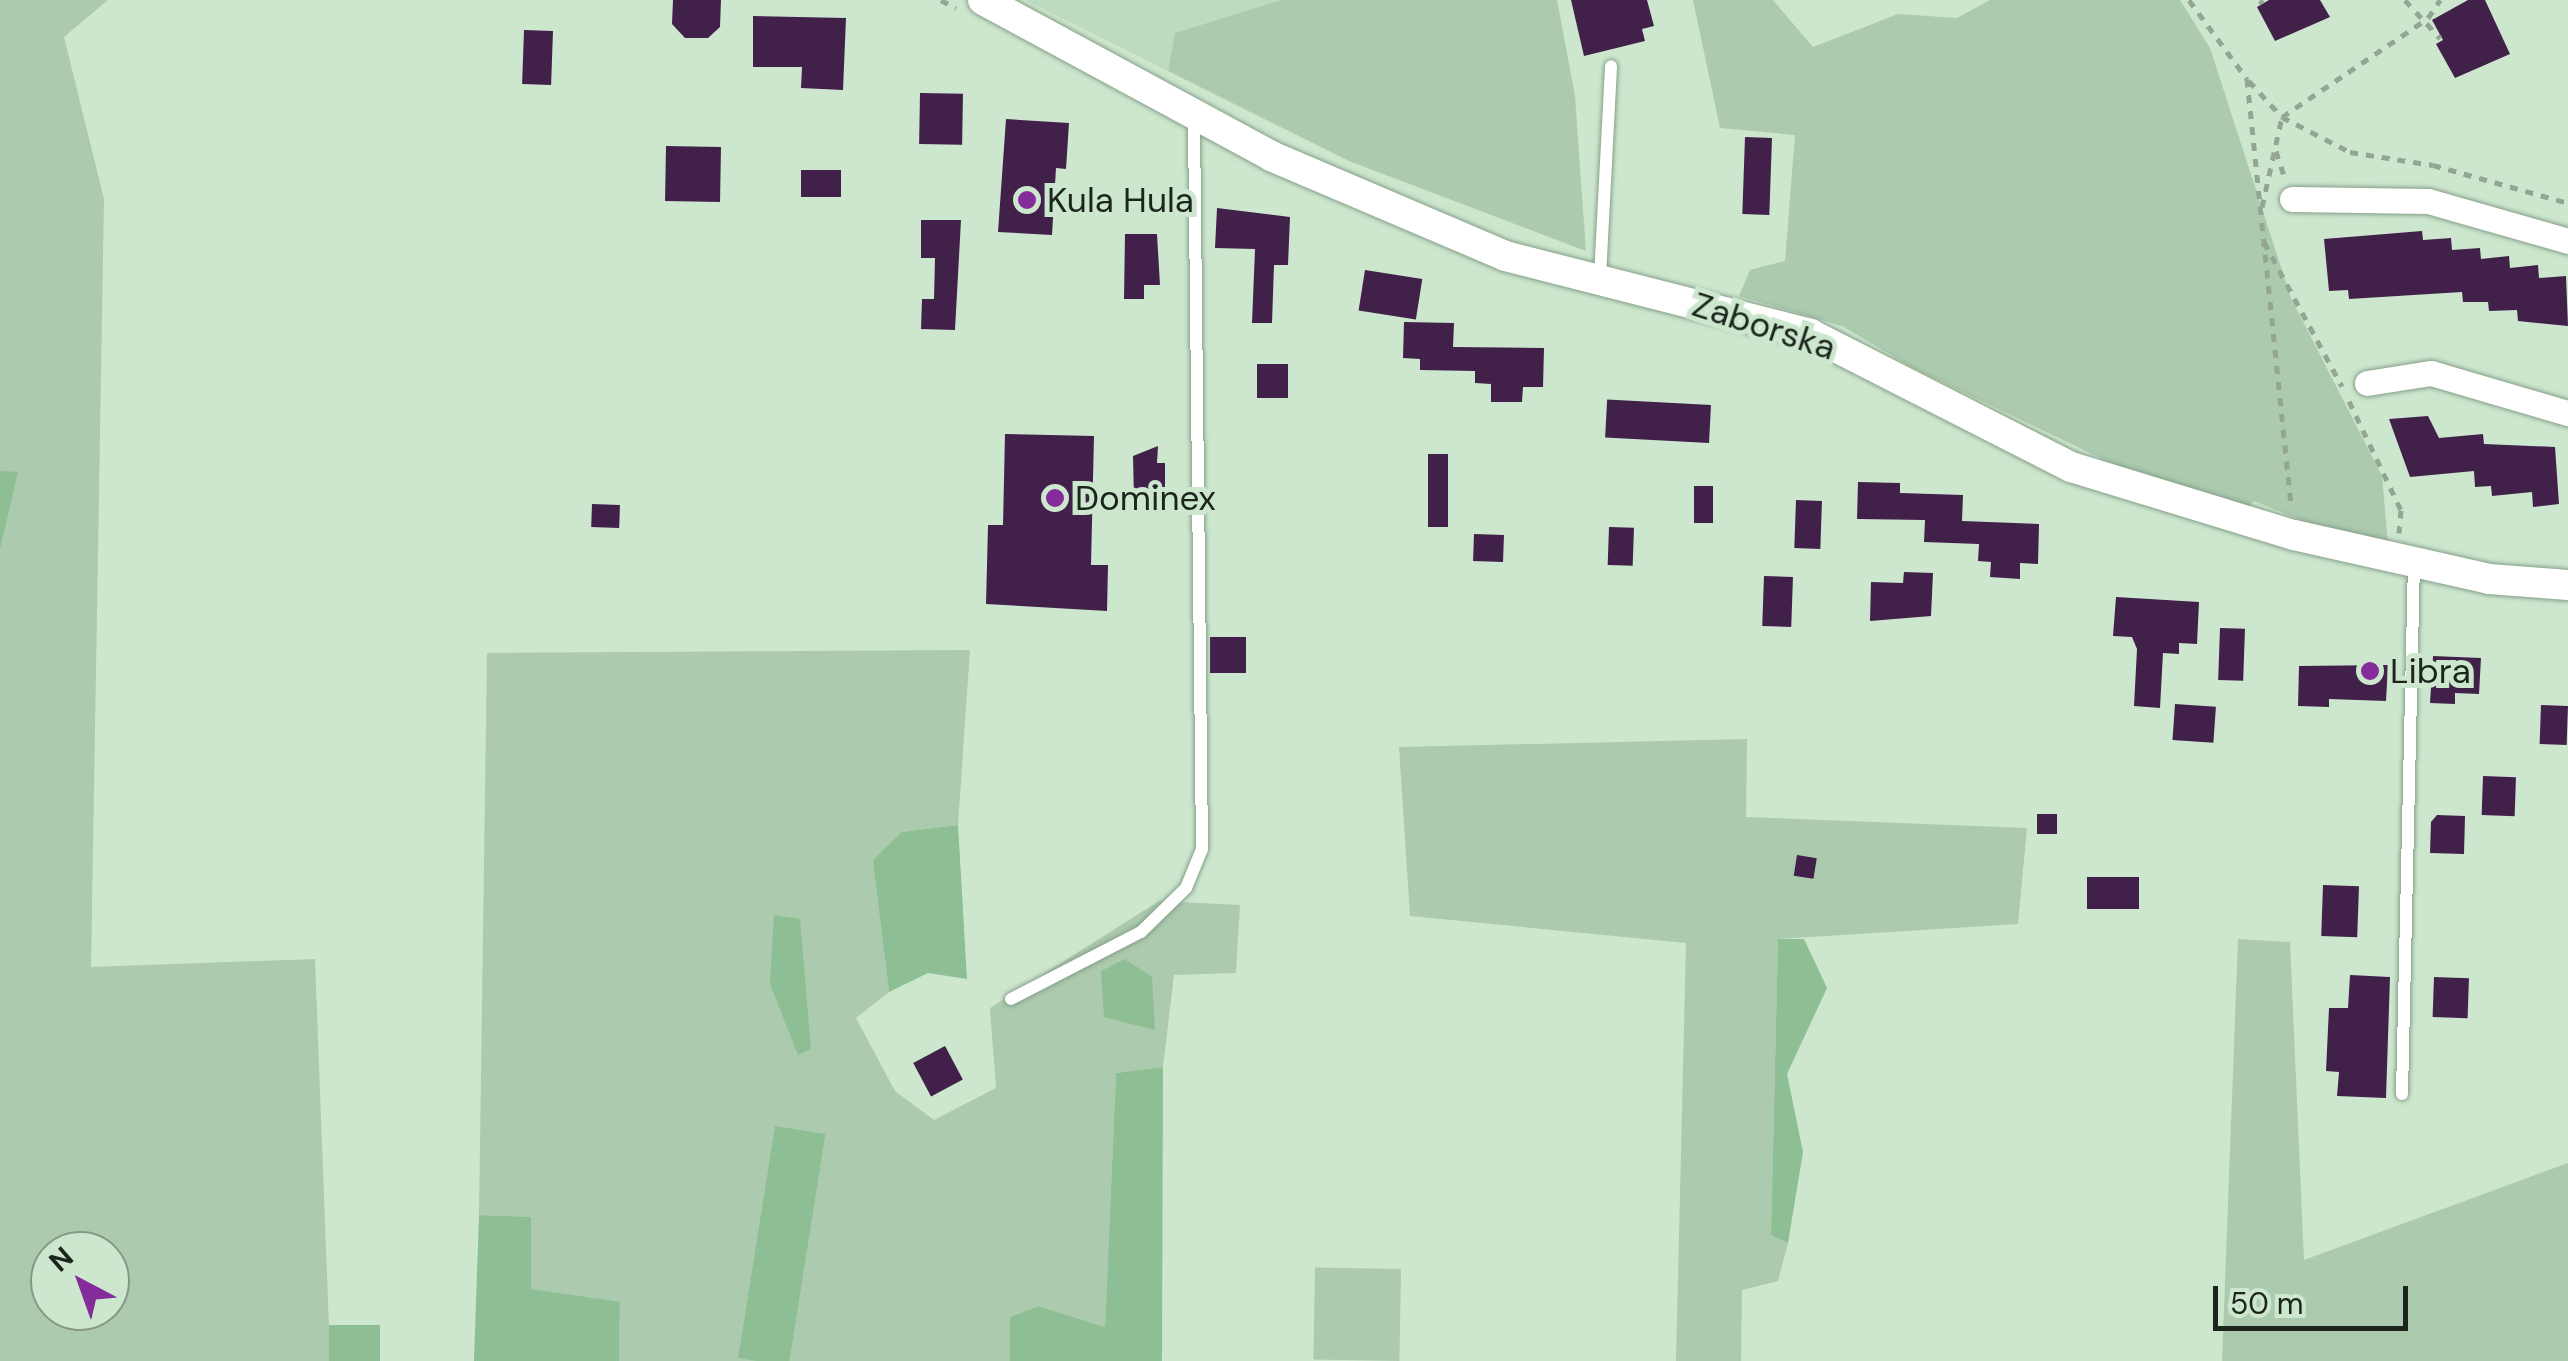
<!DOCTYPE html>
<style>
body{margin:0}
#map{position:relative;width:2568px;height:1361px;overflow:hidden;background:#cde7cf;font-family:"DM Sans",sans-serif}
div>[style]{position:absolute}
.built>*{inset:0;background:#bddcbf}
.green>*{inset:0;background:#abcaae;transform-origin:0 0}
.forest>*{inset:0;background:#8ebe93;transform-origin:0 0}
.building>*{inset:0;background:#41214a;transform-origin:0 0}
.path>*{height:5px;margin-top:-2.5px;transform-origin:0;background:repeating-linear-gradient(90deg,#92a693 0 8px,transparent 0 16px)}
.roads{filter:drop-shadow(0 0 2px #869f88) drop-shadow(0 0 2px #869f88)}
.service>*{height:12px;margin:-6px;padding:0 6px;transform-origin:6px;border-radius:6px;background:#fff}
.minor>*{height:25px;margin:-12.5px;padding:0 12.5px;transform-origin:12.5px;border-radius:12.5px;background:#fff}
.tertiary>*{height:30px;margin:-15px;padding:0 15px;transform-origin:15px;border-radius:15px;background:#fff}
.dots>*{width:28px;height:28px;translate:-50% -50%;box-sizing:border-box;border:5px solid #cde7cf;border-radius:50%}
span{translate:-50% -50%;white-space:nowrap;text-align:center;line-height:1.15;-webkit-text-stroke:10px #cde7cf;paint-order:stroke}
.poi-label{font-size:35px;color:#1c251c}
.left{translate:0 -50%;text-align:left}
.street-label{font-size:35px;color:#1c251c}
.north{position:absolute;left:30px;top:1231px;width:100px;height:100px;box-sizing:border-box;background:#cde7cf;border:2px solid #869987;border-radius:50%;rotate:319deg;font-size:28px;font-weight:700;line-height:40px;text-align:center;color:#1c251c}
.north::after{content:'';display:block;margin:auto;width:35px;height:45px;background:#842c99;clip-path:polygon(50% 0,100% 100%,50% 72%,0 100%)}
.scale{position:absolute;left:2213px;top:1286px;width:195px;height:45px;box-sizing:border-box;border:5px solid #1c251c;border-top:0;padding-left:12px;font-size:30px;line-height:35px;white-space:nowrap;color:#1c251c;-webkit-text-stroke:8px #cde7cf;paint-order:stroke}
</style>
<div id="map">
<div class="built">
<i style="clip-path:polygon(1025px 0,1281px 0,1175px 33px,1168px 71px)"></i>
</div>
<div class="green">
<i style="clip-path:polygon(evenodd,0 0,108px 0,64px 37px,104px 199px,91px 967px,315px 959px,329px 1328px,380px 1325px,380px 1361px,0 1361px,0 0,50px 1251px,110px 1251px,110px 1311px,50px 1311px,50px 1251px)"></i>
<i style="clip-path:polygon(1281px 0,1557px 0,1575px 96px,1586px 251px,1349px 161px,1168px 71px,1175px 33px)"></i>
<i style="clip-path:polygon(1693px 0,1773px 0,1813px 47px,1898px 14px,1957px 18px,1990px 0,2180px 0,2210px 48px,2291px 298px,2382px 476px,2388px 544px,2328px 531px,2254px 501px,2246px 510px,2136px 475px,1913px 368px,1842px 326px,1739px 296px,1750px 270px,1785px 261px,1795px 135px,1720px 128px)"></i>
<i style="clip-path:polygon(970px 650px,958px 825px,903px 832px,874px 860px,889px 992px,856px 1018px,895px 1091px,934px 1120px,996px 1088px,990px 1008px,1159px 901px,1240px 905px,1236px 973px,1174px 975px,1163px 1067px,1116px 1073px,1105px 1327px,1038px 1306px,1010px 1317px,1010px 1361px,619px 1361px,620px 1303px,531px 1289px,530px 1217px,479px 1215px,487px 653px)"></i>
<i style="clip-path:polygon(1747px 739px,1746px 817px,2027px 828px,2018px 924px,1778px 939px,1771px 1234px,1788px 1243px,1778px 1281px,1742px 1290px,1741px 1361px,1676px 1361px,1686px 943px,1410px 916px,1399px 747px)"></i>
<i style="clip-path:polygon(2238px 939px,2290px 942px,2304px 1260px,2568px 1163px,2568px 1361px,2222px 1361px)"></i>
<i style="left:1401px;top:1269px;width:92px;height:86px;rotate:91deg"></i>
</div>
<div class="forest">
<i style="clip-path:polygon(0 471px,18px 472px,0 549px)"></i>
<i style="clip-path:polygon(958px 825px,967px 979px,928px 973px,889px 992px,873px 860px,902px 832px)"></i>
<i style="clip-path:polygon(774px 915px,800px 919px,811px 1049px,798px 1055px,770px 984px)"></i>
<i style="clip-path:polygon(1778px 939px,1804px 939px,1827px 988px,1787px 1074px,1803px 1152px,1788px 1243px,1771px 1235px)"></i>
<i style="clip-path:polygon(1125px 959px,1152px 977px,1155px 1030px,1104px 1017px,1101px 971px)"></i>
<i style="clip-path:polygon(1163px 1067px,1162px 1361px,1010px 1361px,1010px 1317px,1038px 1306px,1105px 1327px,1116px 1073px)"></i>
<i style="left:775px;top:1126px;width:51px;height:235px;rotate:9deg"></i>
<i style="clip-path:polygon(479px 1215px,531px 1217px,531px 1289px,620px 1302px,619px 1361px,474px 1361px)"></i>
<i style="left:380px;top:1325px;width:36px;height:51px;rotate:90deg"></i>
</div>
<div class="building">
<i style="clip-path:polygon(673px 0,721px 0,720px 27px,708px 38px,685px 38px,672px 24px)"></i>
<i style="clip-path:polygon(1571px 0,1647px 0,1654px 26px,1642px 29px,1645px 41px,1584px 56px)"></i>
<i style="clip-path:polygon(2269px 0,2320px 0,2330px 17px,2275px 41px,2257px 7px)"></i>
<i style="clip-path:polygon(2468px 0,2485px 0,2510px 54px,2455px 78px,2436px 44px,2443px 40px,2432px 20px)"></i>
<i style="clip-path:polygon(753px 16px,846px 18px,843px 90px,801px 88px,802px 67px,753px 67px)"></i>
<i style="left:524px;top:30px;width:29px;height:54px;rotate:2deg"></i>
<i style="left:920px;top:93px;width:43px;height:51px;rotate:1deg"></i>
<i style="clip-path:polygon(1006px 119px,1069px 123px,1066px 169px,1056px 168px,1052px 235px,998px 232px)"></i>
<i style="left:1745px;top:137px;width:27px;height:77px;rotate:2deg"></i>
<i style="left:666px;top:146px;width:55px;height:55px;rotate:1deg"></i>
<i style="left:801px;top:170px;width:40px;height:27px"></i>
<i style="clip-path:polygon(1217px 208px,1290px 217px,1288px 265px,1274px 265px,1272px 323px,1252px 323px,1255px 249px,1215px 248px)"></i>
<i style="clip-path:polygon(921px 220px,961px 220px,955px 330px,921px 329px,922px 299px,934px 299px,935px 258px,921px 258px)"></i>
<i style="clip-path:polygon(2422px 231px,2423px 240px,2451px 238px,2452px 250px,2480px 248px,2481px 259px,2509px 256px,2510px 268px,2538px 265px,2539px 278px,2566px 276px,2568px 326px,2518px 321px,2517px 310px,2489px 311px,2488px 302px,2463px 302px,2462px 292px,2349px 299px,2348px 290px,2329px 291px,2324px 239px)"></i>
<i style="clip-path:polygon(1125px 234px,1157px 234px,1160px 285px,1144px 285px,1144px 299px,1124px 299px)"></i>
<i style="left:1365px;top:270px;width:58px;height:41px;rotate:9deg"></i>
<i style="clip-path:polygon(1404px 322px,1454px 323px,1453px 347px,1544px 348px,1543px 387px,1523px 387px,1522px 402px,1491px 402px,1491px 384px,1475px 383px,1475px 371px,1420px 370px,1420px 359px,1403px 358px)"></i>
<i style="left:1257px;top:364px;width:31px;height:34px"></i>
<i style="left:1711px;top:405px;width:38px;height:104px;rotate:93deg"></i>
<i style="clip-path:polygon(2428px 416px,2439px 438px,2483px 434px,2484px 444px,2555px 447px,2559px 504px,2533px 507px,2532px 492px,2492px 496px,2491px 486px,2475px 487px,2474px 471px,2410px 477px,2389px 419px)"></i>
<i style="clip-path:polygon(1005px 434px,1094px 436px,1091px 565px,1108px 565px,1107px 611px,986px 604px,988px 525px,1003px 525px)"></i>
<i style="clip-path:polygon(1158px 446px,1157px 463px,1165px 463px,1165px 500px,1134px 500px,1133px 456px)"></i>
<i style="left:1428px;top:454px;width:20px;height:73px"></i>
<i style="clip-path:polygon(1858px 482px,1900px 483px,1900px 493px,1963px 495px,1962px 521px,2039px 524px,2038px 564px,2020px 563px,2020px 579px,1990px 577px,1991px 562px,1978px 561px,1979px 544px,1924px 542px,1925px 520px,1857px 519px)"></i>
<i style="left:1694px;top:486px;width:19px;height:37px"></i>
<i style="left:1796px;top:500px;width:26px;height:48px;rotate:2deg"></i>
<i style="left:592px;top:504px;width:28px;height:23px;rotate:2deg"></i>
<i style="left:1609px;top:527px;width:25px;height:38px;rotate:2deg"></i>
<i style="left:1474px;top:534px;width:30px;height:27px;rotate:2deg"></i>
<i style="clip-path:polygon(1904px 572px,1933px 573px,1931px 616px,1870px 621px,1871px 582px,1903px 583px)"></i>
<i style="left:1764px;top:576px;width:29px;height:50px;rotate:2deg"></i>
<i style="clip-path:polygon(2116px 597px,2199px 602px,2197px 644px,2179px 643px,2179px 654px,2163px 653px,2160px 708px,2134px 706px,2137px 649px,2132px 637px,2113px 636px)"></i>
<i style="left:2220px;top:628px;width:25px;height:52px;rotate:2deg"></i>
<i style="left:1210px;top:637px;width:36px;height:36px"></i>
<i style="clip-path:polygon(2433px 656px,2481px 658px,2479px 694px,2455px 693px,2455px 704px,2430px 703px)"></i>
<i style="clip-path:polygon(2388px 665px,2386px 701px,2329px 699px,2329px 707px,2298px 706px,2299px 666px)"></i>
<i style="left:2175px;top:704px;width:41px;height:36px;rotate:4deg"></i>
<i style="left:2541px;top:705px;width:27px;height:39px;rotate:2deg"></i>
<i style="left:2483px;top:776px;width:33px;height:39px;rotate:2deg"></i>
<i style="left:2057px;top:814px;width:20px;height:20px;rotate:90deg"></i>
<i style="clip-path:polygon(2437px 815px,2465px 816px,2464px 854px,2430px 853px,2431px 822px)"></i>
<i style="left:1797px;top:855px;width:20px;height:21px;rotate:9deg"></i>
<i style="left:2087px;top:877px;width:52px;height:32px"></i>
<i style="left:2323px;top:885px;width:36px;height:51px;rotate:2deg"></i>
<i style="clip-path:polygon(2350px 975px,2390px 977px,2386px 1098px,2337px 1096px,2339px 1072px,2326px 1071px,2329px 1008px,2348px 1008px)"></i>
<i style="left:2434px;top:977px;width:35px;height:40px;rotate:2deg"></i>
<i style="left:945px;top:1046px;width:38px;height:36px;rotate:62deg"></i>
</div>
<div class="path">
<i style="left:941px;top:0;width:17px;rotate:28deg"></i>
<i style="left:2189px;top:0;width:98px;rotate:53.7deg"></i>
<i style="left:2247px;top:79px;width:429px;rotate:84.1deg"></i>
<i style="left:2260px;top:0;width:4px;rotate:56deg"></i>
<i style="left:2405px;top:0;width:52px;rotate:47.4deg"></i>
<i style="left:2249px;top:81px;width:49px;rotate:47.5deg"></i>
<i style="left:2282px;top:117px;width:76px;rotate:27.2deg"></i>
<i style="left:2350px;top:152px;width:84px;rotate:8.9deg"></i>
<i style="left:2433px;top:165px;width:140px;rotate:15.7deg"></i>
<i style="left:2276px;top:151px;width:28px;rotate:72deg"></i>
<i style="left:2262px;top:207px;width:92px;rotate:-77.5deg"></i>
<i style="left:2282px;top:117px;width:176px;rotate:-34.1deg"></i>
<i style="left:2428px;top:18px;width:22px;rotate:-56deg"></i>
<i style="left:2264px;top:242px;width:164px;rotate:61.6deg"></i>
<i style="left:2349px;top:401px;width:121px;rotate:64.5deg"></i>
<i style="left:2401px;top:510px;width:23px;rotate:95deg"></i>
</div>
<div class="roads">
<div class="service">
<i style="left:1600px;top:277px;width:211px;rotate:-87deg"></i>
<i style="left:1011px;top:999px;width:146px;rotate:-27.3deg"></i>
<i style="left:1141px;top:932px;width:63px;rotate:-44.4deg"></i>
<i style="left:1186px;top:888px;width:42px;rotate:-67.7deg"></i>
<i style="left:1202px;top:849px;width:732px;rotate:-90.63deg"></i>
<i style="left:2402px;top:1094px;width:533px;rotate:-88.71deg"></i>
</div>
<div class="minor">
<i style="left:2292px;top:199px;width:136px;rotate:0.8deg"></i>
<i style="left:2428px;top:201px;width:146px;rotate:15.9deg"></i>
<i style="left:2367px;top:383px;width:65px;rotate:-8.9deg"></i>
<i style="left:2431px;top:373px;width:143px;rotate:16.3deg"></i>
</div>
<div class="tertiary">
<i style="left:983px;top:0;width:328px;rotate:28.4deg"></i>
<i style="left:1271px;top:156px;width:254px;rotate:23.1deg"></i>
<i style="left:1505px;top:256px;width:315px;rotate:14.3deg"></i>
<i style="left:1810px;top:334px;width:293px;rotate:27deg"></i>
<i style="left:2071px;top:467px;width:233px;rotate:17deg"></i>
<i style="left:2294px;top:535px;width:200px;rotate:12.7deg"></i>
<i style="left:2489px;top:579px;width:79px;rotate:4.3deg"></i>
</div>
</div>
<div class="dots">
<i style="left:1027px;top:200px;background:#842c99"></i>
<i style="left:1055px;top:498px;background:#842c99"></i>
<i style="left:2370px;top:671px;background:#842c99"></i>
</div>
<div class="poi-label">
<span class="left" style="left:1047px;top:200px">Kula Hula</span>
<span class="left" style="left:1075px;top:498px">Dominex</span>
<span class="left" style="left:2390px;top:671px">Libra</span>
</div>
<div class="street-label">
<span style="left:1764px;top:326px;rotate:18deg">Zaborska</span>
</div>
<div class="north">N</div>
<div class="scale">50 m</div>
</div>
